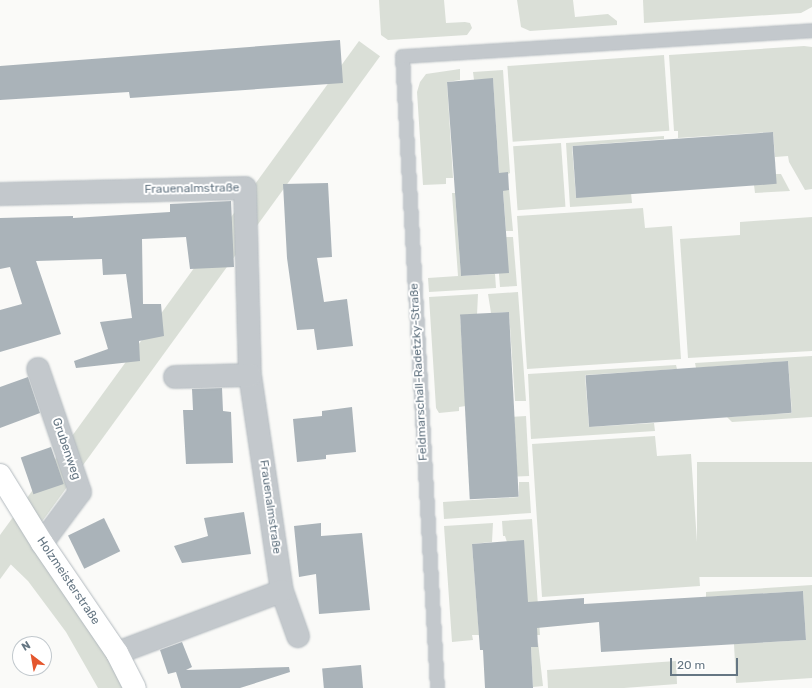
<!DOCTYPE html>
<meta charset="utf-8">
<style>
body{margin:0}
#map{position:relative;width:812px;height:688px;overflow:hidden;background:#fafaf8;font-family:Rubik,sans-serif}
div>[style]{position:absolute}
.green>*{inset:0;background:#dadfd7;transform-origin:0 0}
.building>*{inset:0;background:#aab3b9;transform-origin:0 0}
.roads{filter:drop-shadow(0 0 1px #b3babf) drop-shadow(0 0 1px #b3babf)}
.lane>*{height:13px;margin:-6.5px;padding:0 6.5px;transform-origin:6.5px;border-radius:6.5px;background:#c3c8cc}
.street>*{height:22px;margin:-11px;padding:0 11px;transform-origin:11px;border-radius:11px;background:#c3c8cc}
.secondary>*{height:22px;margin:-11px;padding:0 11px;transform-origin:11px;border-radius:11px;background:#fff}
span{translate:-50% -50%;white-space:nowrap;text-align:center;line-height:1.15;-webkit-text-stroke:4px #fff;paint-order:stroke}
.street-label{font-size:12px;color:#657683}
.north{position:absolute;left:12px;top:636px;width:40px;height:40px;box-sizing:border-box;background:#fff;border:1px solid #c1c8cd;border-radius:50%;rotate:329deg;font-size:11px;font-weight:700;line-height:16px;text-align:center;color:#657683}
.north::after{content:'';display:block;margin:auto;width:14px;height:18px;background:#e4572e;clip-path:polygon(50% 0,100% 100%,50% 72%,0 100%)}
.scale{position:absolute;left:670px;top:658px;width:68px;height:18px;box-sizing:border-box;border:2px solid #657683;border-top:0;padding-left:5px;font-size:12px;line-height:14px;white-space:nowrap;color:#657683;-webkit-text-stroke:3px #fff;paint-order:stroke}
</style>
<div id="map">
<div class="green">
<i style="clip-path:polygon(379px 0,444px 0,446px 23px,465px 22px,470px 23px,472px 28px,467px 35px,388px 40px,381px 35px)"></i>
<i style="clip-path:polygon(517px 0,573px 0,575px 17px,608px 14px,617px 21px,617px 25px,530px 31px,521px 27px)"></i>
<i style="clip-path:polygon(643px 0,812px 0,812px 7px,801px 13px,644px 23px)"></i>
<i style="left:359px;top:41px;width:26px;height:648px;rotate:36deg"></i>
<i style="clip-path:polygon(804px 46px,812px 47px,812px 189px,805px 190px,789px 162px,788px 156px,775px 157px,773px 132px,678px 138px,678px 131px,674px 131px,669px 55px)"></i>
<i style="left:664px;top:55px;width:76px;height:157px;rotate:86deg"></i>
<i style="clip-path:polygon(460px 69px,460px 80px,447px 82px,453px 178px,446px 178px,446px 184px,423px 185px,417px 92px,420px 82px,426px 74px)"></i>
<i style="clip-path:polygon(503px 70px,510px 173px,508px 174px,499px 173px,493px 79px,474px 80px,473px 72px)"></i>
<i style="clip-path:polygon(664px 136px,664px 139px,572px 146px,576px 197px,631px 193px,632px 203px,570px 207px,566px 143px)"></i>
<i style="left:561px;top:143px;width:64px;height:48px;rotate:86deg"></i>
<i style="clip-path:polygon(776px 174px,781px 174px,790px 191px,755px 193px,754px 185px)"></i>
<i style="clip-path:polygon(509px 188px,513px 231px,506px 231px,503px 191px)"></i>
<i style="clip-path:polygon(452px 193px,455px 193px,461px 276px,495px 274px,496px 288px,429px 292px,428px 278px,458px 276px)"></i>
<i style="clip-path:polygon(643px 208px,645px 228px,672px 226px,681px 359px,527px 369px,517px 216px)"></i>
<i style="clip-path:polygon(812px 217px,812px 351px,688px 358px,680px 239px,740px 235px,740px 222px)"></i>
<i style="clip-path:polygon(506px 237px,513px 237px,517px 286px,500px 287px,499px 274px)"></i>
<i style="clip-path:polygon(518px 292px,526px 401px,515px 401px,509px 312px,491px 313px,488px 294px)"></i>
<i style="clip-path:polygon(478px 294px,477px 315px,460px 316px,466px 406px,459px 407px,459px 411px,439px 413px,436px 408px,429px 297px)"></i>
<i style="clip-path:polygon(812px 356px,812px 417px,732px 422px,727px 417px,792px 413px,788px 361px,696px 368px,695px 363px)"></i>
<i style="clip-path:polygon(676px 365px,677px 369px,585px 375px,589px 427px,654px 423px,655px 431px,531px 439px,528px 374px)"></i>
<i style="left:526px;top:416px;width:60px;height:12px;rotate:87deg"></i>
<i style="clip-path:polygon(655px 436px,657px 456px,691px 454px,700px 586px,542px 597px,532px 444px)"></i>
<i style="left:812px;top:462px;width:115px;height:115px;rotate:90deg"></i>
<i style="clip-path:polygon(519px 482px,529px 482px,531px 513px,444px 519px,443px 502px,519px 497px)"></i>
<i style="clip-path:polygon(532px 519px,540px 635px,537px 635px,505px 536px,503px 536px,502px 521px)"></i>
<i style="clip-path:polygon(493px 523px,492px 542px,472px 544px,479px 635px,472px 635px,473px 640px,452px 642px,444px 526px)"></i>
<i style="clip-path:polygon(29px 537px,129px 688px,98px 688px,66px 632px,28px 581px,0 554px,0 540px)"></i>
<i style="clip-path:polygon(812px 585px,812px 678px,736px 683px,734px 644px,806px 640px,803px 591px,706px 597px,706px 592px)"></i>
<i style="clip-path:polygon(538px 642px,543px 686px,533px 687px,531px 647px,538px 647px)"></i>
<i style="clip-path:polygon(676px 661px,677px 684px,624px 688px,548px 688px,547px 670px)"></i>
</div>
<div class="building">
<i style="clip-path:polygon(340px 40px,343px 83px,130px 98px,129px 92px,0 100px,0 66px)"></i>
<i style="clip-path:polygon(493px 78px,499px 173px,508px 172px,509px 190px,503px 191px,509px 273px,461px 276px,447px 82px)"></i>
<i style="left:773px;top:132px;width:52px;height:201px;rotate:86deg"></i>
<i style="clip-path:polygon(328px 183px,332px 257px,317px 258px,324px 302px,347px 299px,353px 346px,317px 350px,314px 329px,297px 330px,287px 258px,283px 184px)"></i>
<i style="clip-path:polygon(231px 201px,234px 267px,190px 269px,186px 237px,142px 239px,143px 304px,161px 304px,164px 336px,139px 341px,140px 361px,76px 368px,74px 361px,108px 349px,100px 322px,132px 318px,126px 274px,103px 275px,102px 259px,36px 261px,61px 334px,0 352px,0 310px,22px 304px,10px 267px,0 269px,0 218px,73px 216px,73px 218px,170px 212px,170px 204px)"></i>
<i style="left:509px;top:312px;width:185px;height:49px;rotate:87deg"></i>
<i style="left:788px;top:361px;width:52px;height:203px;rotate:86deg"></i>
<i style="clip-path:polygon(28px 377px,40px 413px,0 428px,0 387px)"></i>
<i style="clip-path:polygon(222px 388px,223px 411px,231px 412px,233px 463px,186px 464px,183px 410px,193px 410px,192px 389px)"></i>
<i style="clip-path:polygon(352px 407px,356px 452px,326px 455px,326px 459px,297px 462px,293px 419px,322px 416px,322px 411px)"></i>
<i style="left:51px;top:447px;width:39px;height:32px;rotate:71deg"></i>
<i style="clip-path:polygon(244px 512px,251px 554px,182px 563px,174px 546px,208px 536px,204px 518px)"></i>
<i style="left:104px;top:518px;width:37px;height:40px;rotate:64deg"></i>
<i style="clip-path:polygon(321px 523px,321px 536px,362px 533px,370px 610px,319px 614px,316px 574px,299px 577px,294px 526px)"></i>
<i style="clip-path:polygon(524px 540px,528px 602px,584px 598px,584px 604px,803px 591px,806px 640px,601px 652px,599px 622px,537px 628px,538px 647px,531px 647px,533px 688px,485px 688px,483px 650px,480px 650px,472px 544px)"></i>
<i style="clip-path:polygon(182px 642px,192px 667px,186px 670px,289px 667px,290px 672px,240px 688px,181px 688px,176px 672px,168px 674px,160px 650px)"></i>
<i style="left:361px;top:665px;width:23px;height:39px;rotate:85deg"></i>
</div>
<div class="roads">
<div class="lane">
<i style="left:437px;top:688px;width:633px;rotate:-93.17deg"></i>
<i style="left:402px;top:56px;width:411px;rotate:-3.6deg"></i>
</div>
<div class="street">
<i style="left:0;top:194px;width:245px;rotate:-1.4deg"></i>
<i style="left:245px;top:188px;width:187px;rotate:88.5deg"></i>
<i style="left:250px;top:375px;width:218px;rotate:81.6deg"></i>
<i style="left:282px;top:591px;width:48px;rotate:70.4deg"></i>
<i style="left:38px;top:369px;width:130px;rotate:71.1deg"></i>
<i style="left:80px;top:492px;width:64px;rotate:126.7deg"></i>
<i style="left:175px;top:377px;width:75px;rotate:-1.5deg"></i>
<i style="left:117px;top:653px;width:176px;rotate:-20.6deg"></i>
</div>
<div class="secondary">
<i style="left:0;top:475px;width:80px;rotate:58.3deg"></i>
<i style="left:42px;top:543px;width:133px;rotate:55.7deg"></i>
<i style="left:117px;top:653px;width:39px;rotate:63deg"></i>
</div>
</div>
<div class="street-label">
<span style="left:192px;top:189px;rotate:-1deg">Frauenalmstraße</span>
<span style="left:419px;top:372px;rotate:-93deg">Feldmarschall-Radetzky-Straße</span>
<span style="left:66px;top:449px;rotate:71deg">Grubenweg</span>
<span style="left:270px;top:507px;rotate:82deg">Frauenalmstraße</span>
<span style="left:68px;top:581px;rotate:56deg">Holzmeisterstraße</span>
</div>
<div class="north">N</div>
<div class="scale">20 m</div>
</div>
